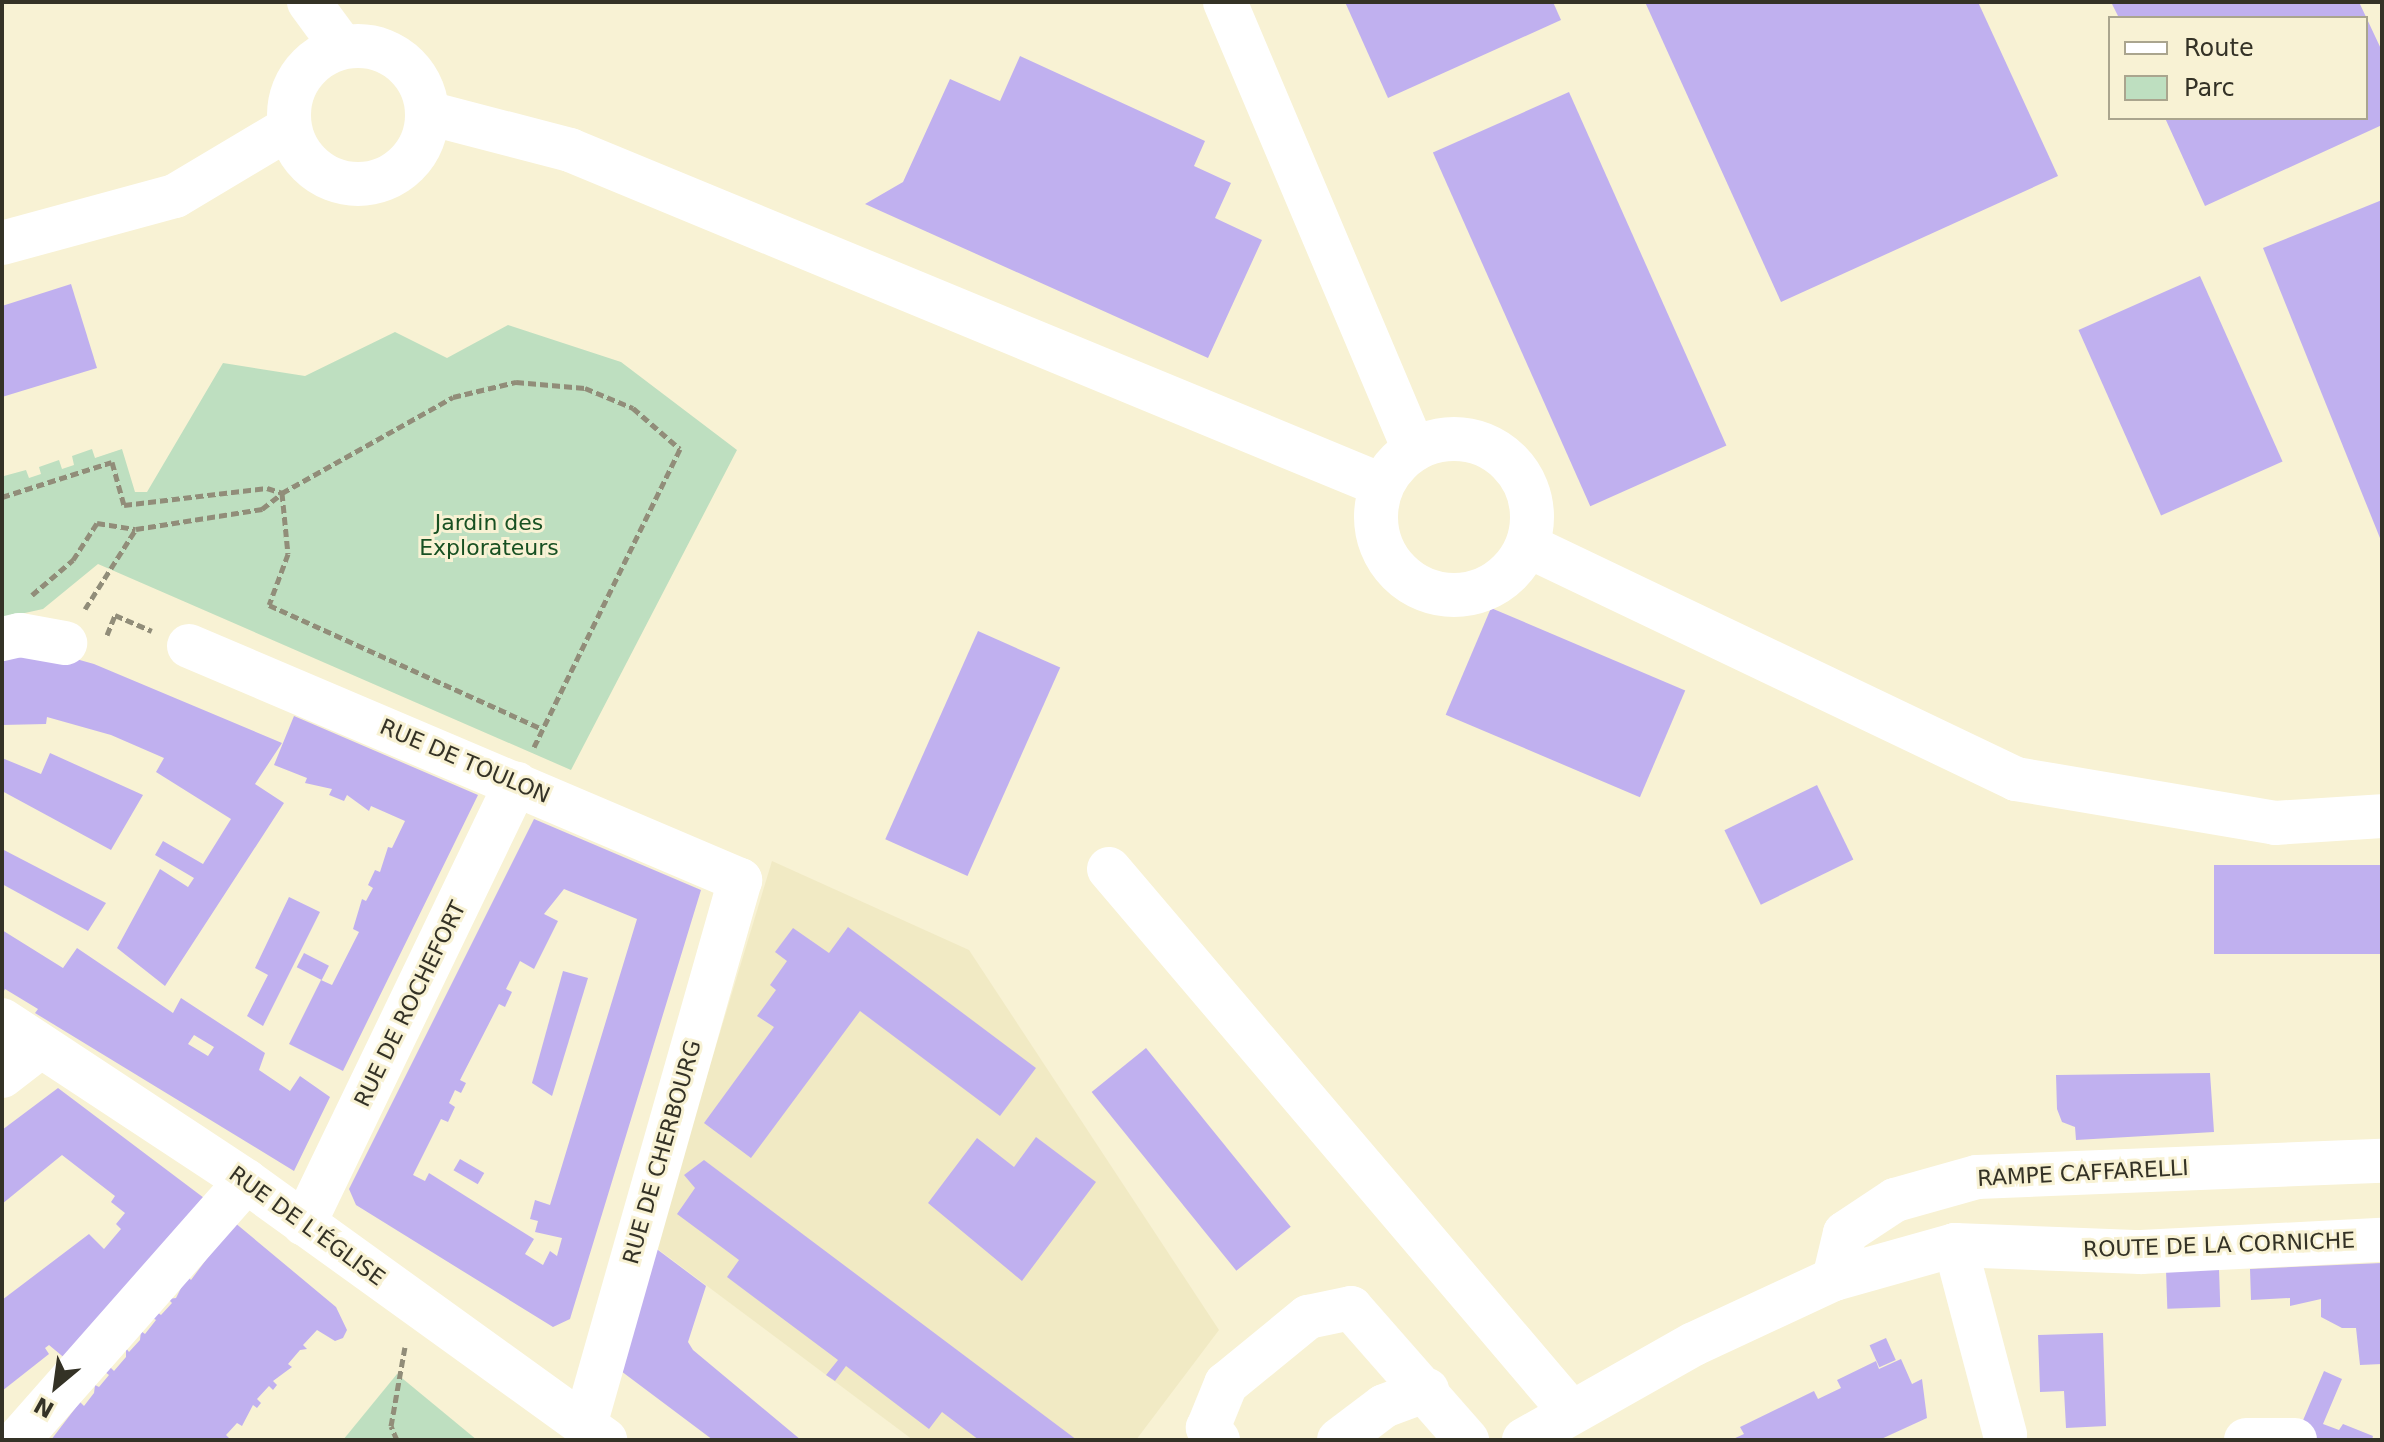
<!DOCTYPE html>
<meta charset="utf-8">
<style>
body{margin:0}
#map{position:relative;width:2384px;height:1442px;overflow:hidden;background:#f8f2d4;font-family:"DejaVu Sans",sans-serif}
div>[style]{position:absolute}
.built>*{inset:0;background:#f1eac4}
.green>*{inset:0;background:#bedfc0}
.building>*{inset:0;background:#c0b0ef;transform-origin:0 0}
.path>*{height:5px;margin-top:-2.5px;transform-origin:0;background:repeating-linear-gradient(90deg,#918d79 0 8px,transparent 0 12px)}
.minor>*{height:44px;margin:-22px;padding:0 22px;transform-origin:22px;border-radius:22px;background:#fff}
.minor>.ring{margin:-22px;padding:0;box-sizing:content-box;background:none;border:44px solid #fff;border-radius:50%}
span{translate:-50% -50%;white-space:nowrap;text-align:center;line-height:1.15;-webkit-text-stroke:6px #f8f2d4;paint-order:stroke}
.park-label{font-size:22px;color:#175022}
.street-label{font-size:22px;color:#343226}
.frame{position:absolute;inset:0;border:4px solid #343226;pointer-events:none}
.legend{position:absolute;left:2108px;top:16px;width:260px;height:104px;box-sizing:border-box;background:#f8f2d4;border:2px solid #aaa58e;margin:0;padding:10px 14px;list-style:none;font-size:24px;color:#343226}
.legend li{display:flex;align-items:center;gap:16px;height:40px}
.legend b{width:40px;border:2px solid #aaa58e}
.north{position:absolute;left:16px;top:1346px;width:80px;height:80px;-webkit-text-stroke:6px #f8f2d4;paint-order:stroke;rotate:209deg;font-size:22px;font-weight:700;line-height:32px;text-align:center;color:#343226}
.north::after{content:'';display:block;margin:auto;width:28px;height:36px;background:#343226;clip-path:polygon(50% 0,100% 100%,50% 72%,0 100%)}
</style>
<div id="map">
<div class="built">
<i style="clip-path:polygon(772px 861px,969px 950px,1219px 1330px,1136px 1440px,913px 1440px,655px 1247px)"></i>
</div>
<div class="green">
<i style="clip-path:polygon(508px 325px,621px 362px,737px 450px,571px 770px,98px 564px,43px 609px,2px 618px,4px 476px,26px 470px,29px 478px,41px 474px,39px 467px,59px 460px,62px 469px,74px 465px,72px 456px,92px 449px,95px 458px,122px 449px,135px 492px,147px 492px,223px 363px,305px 376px,395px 332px,447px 358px)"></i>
<i style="clip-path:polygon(397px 1374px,477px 1440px,343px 1440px)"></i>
</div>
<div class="building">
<i style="clip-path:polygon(1345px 2px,1553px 2px,1561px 20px,1388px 98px)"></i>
<i style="clip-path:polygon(1645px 2px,1978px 2px,2058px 176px,1781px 302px)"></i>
<i style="clip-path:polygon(2111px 2px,2359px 2px,2382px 51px,2382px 125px,2205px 206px,2165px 118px,2366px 118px,2366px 18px,2119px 18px)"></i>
<i style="clip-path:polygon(1020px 56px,1205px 141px,1194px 166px,1231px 183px,1215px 218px,1262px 240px,1208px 358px,865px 204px,903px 182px,950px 79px,1000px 101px)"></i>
<i style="left:1569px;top:92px;width:387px;height:149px;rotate:66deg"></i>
<i style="clip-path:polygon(2382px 200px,2382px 543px,2263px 248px)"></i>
<i style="left:2200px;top:276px;width:203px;height:133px;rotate:66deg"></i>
<i style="clip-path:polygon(71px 284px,97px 368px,2px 397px,2px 306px)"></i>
<i style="left:1491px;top:608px;width:211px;height:116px;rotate:23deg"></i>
<i style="left:978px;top:631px;width:90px;height:228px;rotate:24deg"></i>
<i style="clip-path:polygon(2px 653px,69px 657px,94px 664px,282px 743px,255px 784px,284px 803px,165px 986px,117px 948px,160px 869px,188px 887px,194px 878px,155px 855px,163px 841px,203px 864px,231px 819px,156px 772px,164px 758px,111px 735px,47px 717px,46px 724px,2px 725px)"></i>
<i style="clip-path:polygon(294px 716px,478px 795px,343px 1071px,289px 1044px,321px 980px,332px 985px,359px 932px,353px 929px,362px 899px,366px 901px,373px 888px,368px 885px,375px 870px,380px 872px,388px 847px,392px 848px,405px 821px,371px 806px,369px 811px,347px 795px,344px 801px,329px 795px,332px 789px,305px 783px,307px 778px,274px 765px)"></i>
<i style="clip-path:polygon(50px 753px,143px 795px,111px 850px,2px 791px,2px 758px,41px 774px)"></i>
<i style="left:1817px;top:785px;width:83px;height:103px;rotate:64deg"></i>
<i style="clip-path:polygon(evenodd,534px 819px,701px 890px,570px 1319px,553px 1327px,356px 1205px,349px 1189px,534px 819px,564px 889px,637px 919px,550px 1205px,535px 1200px,530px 1219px,538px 1221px,535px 1232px,562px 1238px,557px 1256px,550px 1251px,543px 1265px,525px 1254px,534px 1239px,429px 1173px,425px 1181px,413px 1175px,441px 1119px,448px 1122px,455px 1107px,449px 1103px,455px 1090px,461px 1093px,466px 1083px,460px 1080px,499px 1004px,505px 1007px,512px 992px,506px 989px,520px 961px,534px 969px,558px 921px,544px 914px,564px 889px)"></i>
<i style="clip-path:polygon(2px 849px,106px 903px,88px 931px,2px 884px)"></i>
<i style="left:2382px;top:865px;width:89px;height:168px;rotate:90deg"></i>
<i style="clip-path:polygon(289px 897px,320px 912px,263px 1026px,247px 1016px,268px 975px,255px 968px)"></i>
<i style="clip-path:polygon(848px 927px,1036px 1068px,1000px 1116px,860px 1011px,751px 1158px,704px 1123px,774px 1027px,757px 1016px,776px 990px,770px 985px,787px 961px,775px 952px,793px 928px,829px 953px)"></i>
<i style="clip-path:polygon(evenodd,2px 930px,63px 968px,77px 948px,173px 1013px,181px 998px,265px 1053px,259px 1070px,290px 1091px,300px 1076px,330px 1097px,294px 1171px,35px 1013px,38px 1009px,5px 989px,2px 995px,2px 930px,194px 1035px,214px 1047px,208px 1056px,188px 1044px,194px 1035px)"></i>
<i style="left:304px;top:953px;width:28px;height:16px;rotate:27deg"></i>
<i style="clip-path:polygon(563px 971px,588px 978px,552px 1096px,532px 1083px)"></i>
<i style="left:1146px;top:1048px;width:230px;height:70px;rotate:51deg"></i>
<i style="clip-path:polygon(2210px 1073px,2214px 1132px,2076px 1140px,2075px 1127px,2062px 1122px,2057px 1109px,2056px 1075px)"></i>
<i style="clip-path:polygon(58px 1088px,208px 1201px,67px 1360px,49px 1345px,45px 1348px,49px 1354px,2px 1391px,2px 1300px,89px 1234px,104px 1249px,121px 1229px,116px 1224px,125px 1213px,111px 1202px,115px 1196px,62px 1155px,2px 1204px,2px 1130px)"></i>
<i style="clip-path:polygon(1036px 1137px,1096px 1182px,1022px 1281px,928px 1203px,977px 1138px,1014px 1167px)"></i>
<i style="left:460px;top:1159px;width:28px;height:13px;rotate:30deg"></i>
<i style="clip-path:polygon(704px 1160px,1077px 1440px,979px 1440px,942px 1412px,929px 1429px,846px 1366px,835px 1381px,826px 1375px,838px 1360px,727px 1277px,739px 1260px,677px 1214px,695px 1188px,684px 1175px)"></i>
<i style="clip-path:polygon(234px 1222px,336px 1307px,347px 1330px,343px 1338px,335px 1341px,317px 1330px,303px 1345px,307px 1349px,300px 1350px,288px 1364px,292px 1367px,273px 1381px,277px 1385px,273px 1390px,269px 1386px,257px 1399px,261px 1403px,257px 1408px,253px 1405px,242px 1426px,237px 1423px,226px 1435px,231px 1440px,51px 1440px,80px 1402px,84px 1406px,94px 1393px,95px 1385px,99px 1387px,109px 1375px,105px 1372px,110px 1367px,114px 1371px,126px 1357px,126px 1348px,129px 1352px,140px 1340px,141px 1331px,145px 1334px,156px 1320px,152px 1317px,157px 1312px,161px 1315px,172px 1303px,168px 1299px,176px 1298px,187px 1276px,191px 1280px)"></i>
<i style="clip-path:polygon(654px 1247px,706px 1286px,688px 1342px,693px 1350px,801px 1440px,713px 1440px,617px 1368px)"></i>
<i style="clip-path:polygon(2382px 1263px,2382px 1364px,2360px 1365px,2356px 1328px,2342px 1328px,2321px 1317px,2321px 1299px,2290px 1306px,2290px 1298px,2251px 1300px,2250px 1269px)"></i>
<i style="left:2219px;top:1269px;width:38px;height:53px;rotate:88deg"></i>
<i style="clip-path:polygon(2103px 1333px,2106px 1426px,2066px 1428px,2064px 1391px,2040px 1392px,2038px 1335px)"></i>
<i style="left:1886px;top:1338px;width:24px;height:18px;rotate:66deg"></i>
<i style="clip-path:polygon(1901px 1359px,1912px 1384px,1922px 1379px,1927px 1418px,1879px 1440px,1731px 1440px,1744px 1434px,1740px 1427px,1814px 1391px,1818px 1399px,1841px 1388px,1837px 1380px,1876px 1361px,1879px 1369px)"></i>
<i style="clip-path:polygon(2324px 1371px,2342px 1379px,2323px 1424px,2339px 1430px,2343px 1424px,2373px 1436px,2372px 1440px,2321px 1440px,2298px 1432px)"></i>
</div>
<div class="path">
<i style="left:282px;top:493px;width:61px;rotate:84.4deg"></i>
<i style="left:288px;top:554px;width:54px;rotate:110.4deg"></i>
<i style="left:269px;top:605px;width:300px;rotate:24.4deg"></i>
<i style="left:2px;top:497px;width:115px;rotate:-17.7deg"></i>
<i style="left:112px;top:462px;width:45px;rotate:74.4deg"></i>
<i style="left:124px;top:505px;width:144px;rotate:-6.8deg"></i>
<i style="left:267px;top:488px;width:16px;rotate:18deg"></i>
<i style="left:282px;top:493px;width:196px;rotate:-29.3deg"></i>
<i style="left:453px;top:397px;width:65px;rotate:-13.4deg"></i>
<i style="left:516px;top:382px;width:69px;rotate:5deg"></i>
<i style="left:585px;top:388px;width:52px;rotate:22.6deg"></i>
<i style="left:633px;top:408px;width:62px;rotate:41.1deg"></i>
<i style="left:680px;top:449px;width:332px;rotate:116.1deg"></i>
<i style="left:32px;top:595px;width:54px;rotate:-40.5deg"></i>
<i style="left:73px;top:560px;width:44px;rotate:-57deg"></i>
<i style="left:97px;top:523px;width:39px;rotate:9deg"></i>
<i style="left:136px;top:529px;width:128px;rotate:-9deg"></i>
<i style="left:262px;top:509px;width:24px;rotate:-38deg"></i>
<i style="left:85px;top:609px;width:95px;rotate:-57.5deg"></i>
<i style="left:107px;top:635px;width:22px;rotate:-68deg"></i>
<i style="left:115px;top:615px;width:40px;rotate:23.4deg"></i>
<i style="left:397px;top:1440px;width:15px;rotate:-113deg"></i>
<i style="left:391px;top:1426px;width:80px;rotate:-80deg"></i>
</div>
<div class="minor">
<i style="left:309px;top:2px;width:56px;rotate:53.7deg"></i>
<i style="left:1225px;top:2px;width:485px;rotate:67.1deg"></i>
<i class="ring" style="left:289px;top:46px;width:94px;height:94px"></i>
<i style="left:428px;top:113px;width:147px;rotate:14.6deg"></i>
<i style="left:570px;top:150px;width:877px;rotate:22.44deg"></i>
<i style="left:2px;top:243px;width:179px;rotate:-15.2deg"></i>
<i style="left:175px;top:196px;width:133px;rotate:-30.8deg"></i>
<i class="ring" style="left:1376px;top:439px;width:112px;height:112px"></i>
<i style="left:1528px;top:546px;width:541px;rotate:25.52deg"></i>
<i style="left:2016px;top:779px;width:263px;rotate:9.6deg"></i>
<i style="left:2275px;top:823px;width:107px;rotate:-3.7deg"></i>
<i style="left:2px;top:639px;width:18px;rotate:-13deg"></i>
<i style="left:20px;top:635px;width:46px;rotate:10.1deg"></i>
<i style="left:189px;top:646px;width:599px;rotate:23.01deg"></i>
<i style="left:740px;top:880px;width:567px;rotate:105.88deg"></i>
<i style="left:1109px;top:869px;width:713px;rotate:49.61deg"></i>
<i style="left:2px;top:1020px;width:292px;rotate:33.4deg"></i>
<i style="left:246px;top:1181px;width:443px;rotate:35.8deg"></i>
<i style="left:2px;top:1076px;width:49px;rotate:-37.6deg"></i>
<i style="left:304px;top:1224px;width:489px;rotate:-64.3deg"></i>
<i style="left:1955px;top:1245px;width:196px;rotate:75.2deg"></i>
<i style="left:1834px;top:1279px;width:47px;rotate:-76.6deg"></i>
<i style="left:1845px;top:1233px;width:60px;rotate:-33.4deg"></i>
<i style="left:1895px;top:1200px;width:85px;rotate:-15.7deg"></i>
<i style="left:1977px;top:1177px;width:405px;rotate:-2.3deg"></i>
<i style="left:18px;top:1440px;width:345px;rotate:-48.6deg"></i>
<i style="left:1218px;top:1440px;width:16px;rotate:-130deg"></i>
<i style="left:1208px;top:1428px;width:48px;rotate:-67.8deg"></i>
<i style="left:1226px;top:1384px;width:106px;rotate:-39.3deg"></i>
<i style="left:1308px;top:1317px;width:44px;rotate:-11.8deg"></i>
<i style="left:1351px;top:1308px;width:176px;rotate:48.7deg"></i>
<i style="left:1339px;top:1440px;width:56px;rotate:-37.1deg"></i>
<i style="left:1384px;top:1406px;width:46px;rotate:-20.4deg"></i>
<i style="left:1524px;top:1440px;width:195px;rotate:-29.5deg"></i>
<i style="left:1694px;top:1344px;width:154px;rotate:-24.9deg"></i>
<i style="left:1834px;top:1279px;width:126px;rotate:-15.7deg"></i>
<i style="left:1955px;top:1245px;width:186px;rotate:2.2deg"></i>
<i style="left:2141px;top:1252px;width:241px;rotate:-2.9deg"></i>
<i style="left:2246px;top:1440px;width:49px"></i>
</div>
<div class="park-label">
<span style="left:489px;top:535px">Jardin des<br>Explorateurs</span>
</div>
<div class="street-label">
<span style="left:465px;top:761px;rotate:23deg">RUE DE TOULON</span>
<span style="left:410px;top:1004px;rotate:-64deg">RUE DE ROCHEFORT</span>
<span style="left:662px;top:1152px;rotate:-74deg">RUE DE CHERBOURG</span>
<span style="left:2083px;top:1173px;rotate:-3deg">RAMPE CAFFARELLI</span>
<span style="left:307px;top:1226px;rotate:36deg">RUE DE L'ÉGLISE</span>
<span style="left:2219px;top:1245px;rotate:-2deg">ROUTE DE LA CORNICHE</span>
</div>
<div class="frame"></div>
<ul class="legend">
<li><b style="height:10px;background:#fff"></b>Route</li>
<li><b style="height:22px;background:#bedfc0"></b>Parc</li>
</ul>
<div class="north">N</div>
</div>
